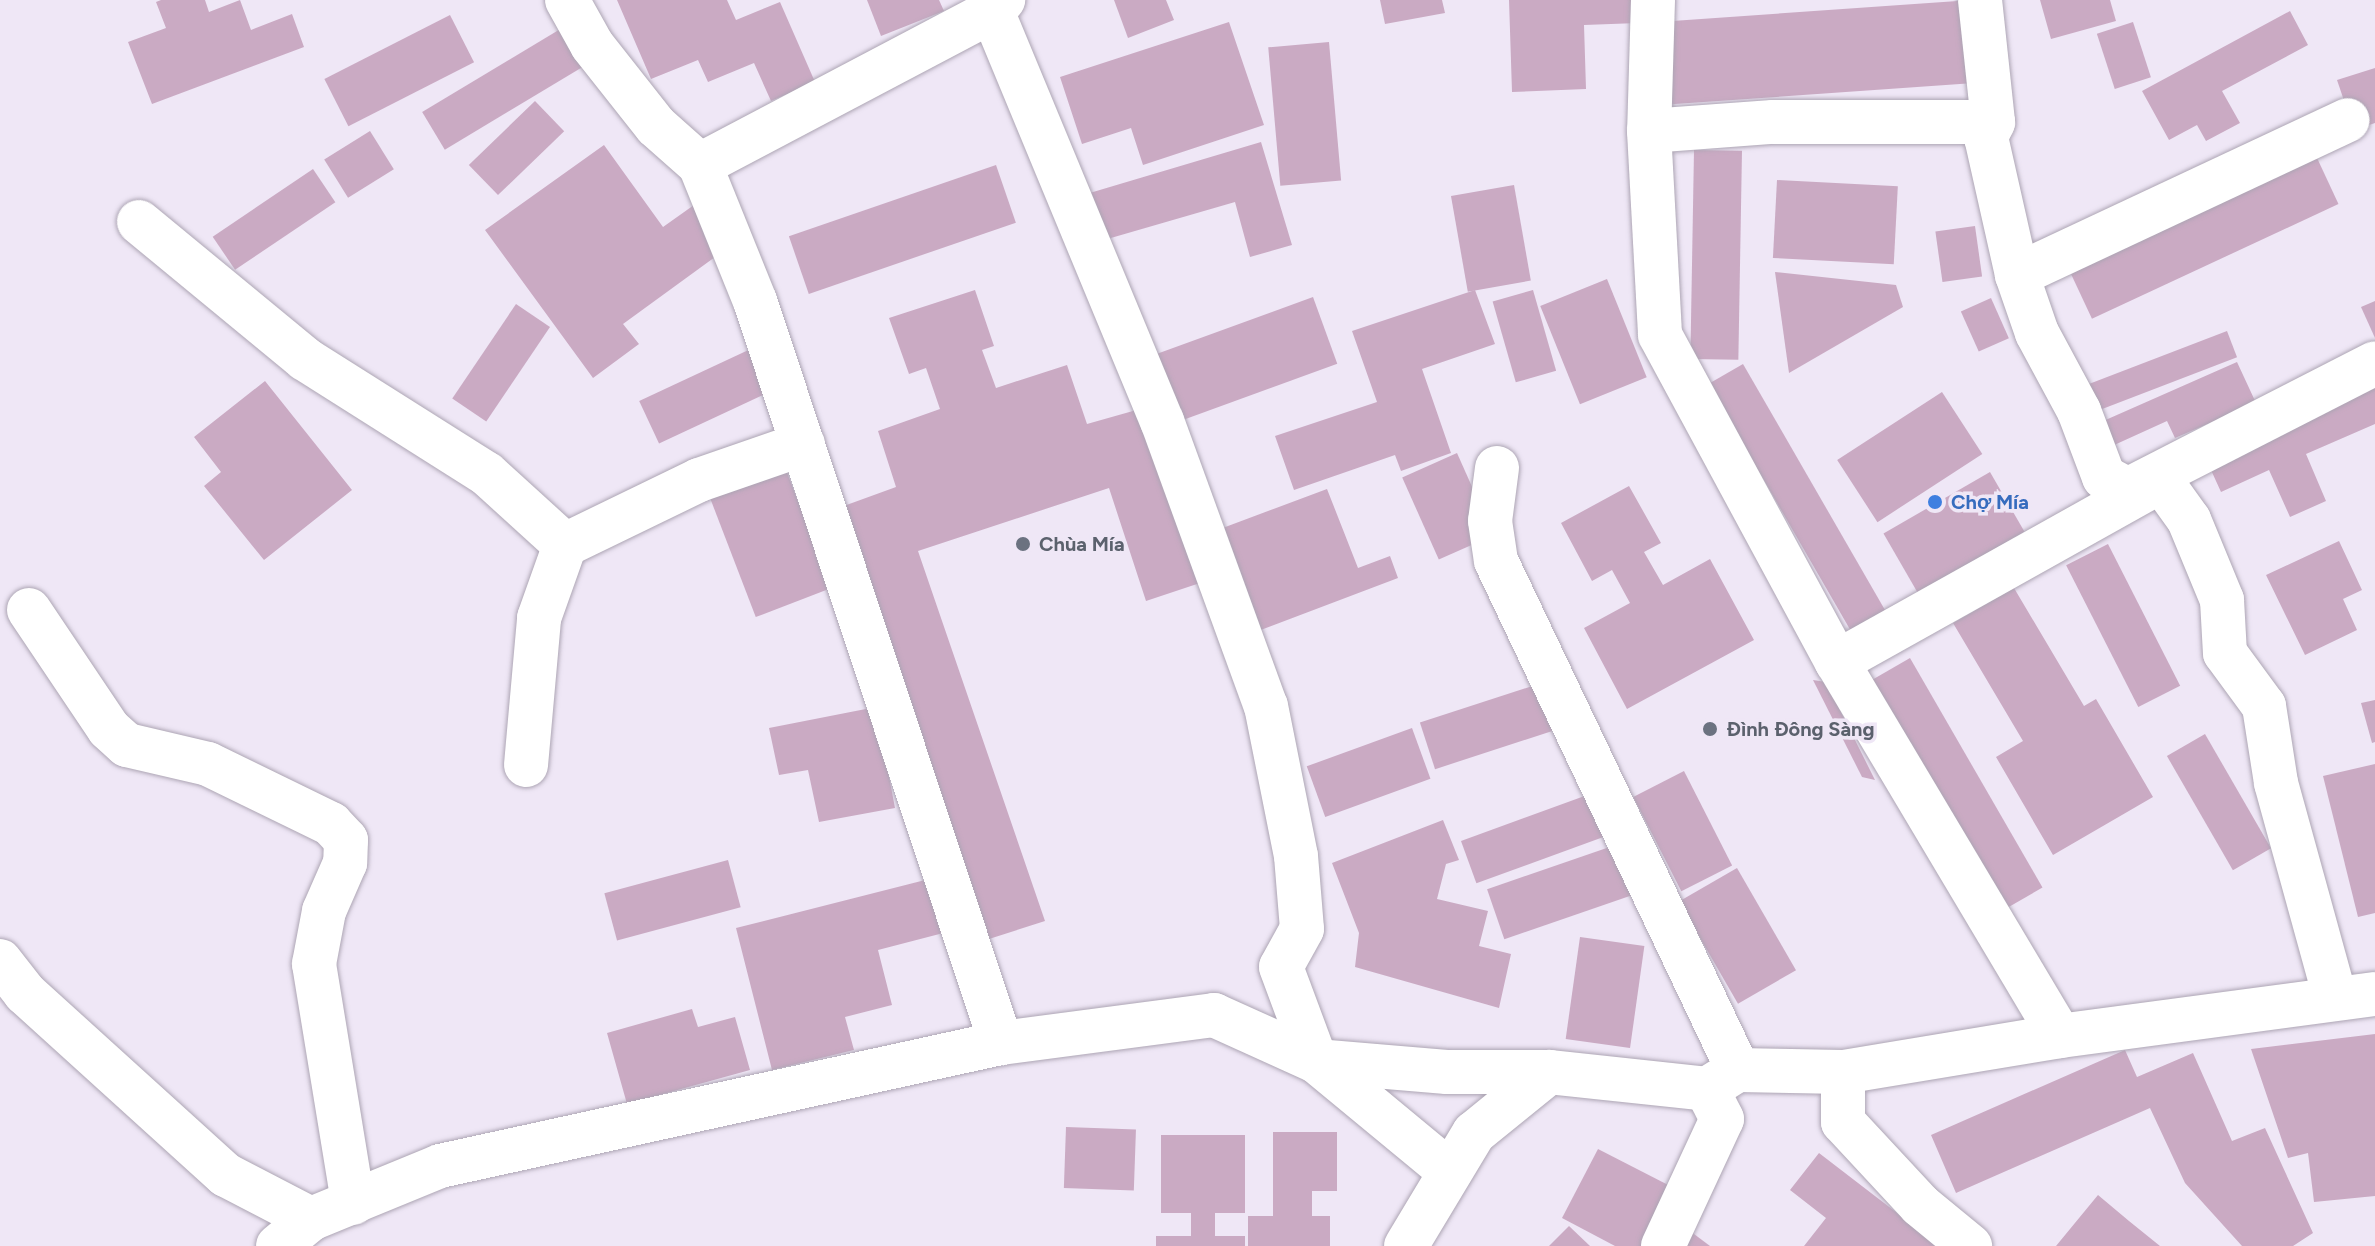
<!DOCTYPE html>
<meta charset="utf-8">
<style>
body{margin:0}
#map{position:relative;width:2375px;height:1246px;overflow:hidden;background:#efe7f6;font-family:Figtree,sans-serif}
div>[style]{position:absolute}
.building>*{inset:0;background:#caaac3;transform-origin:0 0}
.roads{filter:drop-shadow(0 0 2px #ada5b4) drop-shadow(0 0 2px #ada5b4)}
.minor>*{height:44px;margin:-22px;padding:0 22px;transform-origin:22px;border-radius:22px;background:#fff}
.dots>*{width:22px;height:22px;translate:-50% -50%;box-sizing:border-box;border:4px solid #efe7f6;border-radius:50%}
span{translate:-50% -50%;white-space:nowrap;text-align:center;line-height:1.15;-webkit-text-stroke:7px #efe7f6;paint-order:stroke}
.shop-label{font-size:20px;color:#366cbe;font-weight:700}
.left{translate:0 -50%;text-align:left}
.worship-label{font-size:20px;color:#5b616d;font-weight:700}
</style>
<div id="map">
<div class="building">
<i style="clip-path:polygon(161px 0,205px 0,209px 12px,240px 0,251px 30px,292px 14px,304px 47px,152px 104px,128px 42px,166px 28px,156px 2px)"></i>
<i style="clip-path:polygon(617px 0,727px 0,736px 20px,780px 2px,815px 82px,771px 101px,754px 63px,708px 82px,698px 60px,651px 79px)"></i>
<i style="clip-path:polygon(867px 0,939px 0,944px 11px,881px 36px)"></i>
<i style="clip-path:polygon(1114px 0,1166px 0,1174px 20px,1128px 38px)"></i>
<i style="clip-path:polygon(1380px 0,1442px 0,1445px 13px,1385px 24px)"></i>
<i style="clip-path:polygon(1509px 0,1637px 0,1638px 23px,1584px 25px,1586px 89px,1512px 92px)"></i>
<i style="left:1972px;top:0;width:83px;height:311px;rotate:86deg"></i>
<i style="clip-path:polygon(2040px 0,2110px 0,2116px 21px,2051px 39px)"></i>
<i style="clip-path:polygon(2290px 11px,2308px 45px,2222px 91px,2240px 123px,2206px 141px,2197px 125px,2169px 140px,2142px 91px)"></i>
<i style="left:450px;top:15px;width:53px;height:141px;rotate:63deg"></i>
<i style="clip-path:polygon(1229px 22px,1264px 125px,1143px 165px,1131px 128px,1082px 144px,1060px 77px)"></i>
<i style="left:2133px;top:22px;width:58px;height:38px;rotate:72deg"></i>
<i style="left:567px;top:25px;width:44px;height:169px;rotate:59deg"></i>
<i style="left:1329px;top:42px;width:139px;height:61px;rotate:85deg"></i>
<i style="clip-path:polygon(2375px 68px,2375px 123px,2354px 130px,2337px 80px)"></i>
<i style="left:535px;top:101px;width:42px;height:92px;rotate:46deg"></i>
<i style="left:370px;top:131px;width:45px;height:54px;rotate:58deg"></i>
<i style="clip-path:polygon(1261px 142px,1292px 245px,1250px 257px,1235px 202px,1097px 242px,1083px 195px)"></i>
<i style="clip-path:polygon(604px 145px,663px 227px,694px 205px,726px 249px,623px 324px,639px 344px,593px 378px,485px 230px)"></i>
<i style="left:2311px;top:145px;width:65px;height:272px;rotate:65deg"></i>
<i style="left:1694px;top:150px;width:48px;height:209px;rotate:1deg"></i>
<i style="left:996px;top:165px;width:61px;height:219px;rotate:71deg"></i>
<i style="left:313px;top:169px;width:40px;height:121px;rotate:56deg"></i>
<i style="left:1777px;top:180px;width:121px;height:78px;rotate:3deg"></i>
<i style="left:1514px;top:185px;width:97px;height:64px;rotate:80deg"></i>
<i style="left:1975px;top:226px;width:51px;height:40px;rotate:82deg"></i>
<i style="clip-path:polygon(1775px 272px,1896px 285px,1903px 307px,1789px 373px)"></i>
<i style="left:1607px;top:279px;width:106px;height:72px;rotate:68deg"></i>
<i style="clip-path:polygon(975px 290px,994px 346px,982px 350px,996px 388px,1067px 365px,1087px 424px,1140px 409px,1206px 581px,1146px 601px,1109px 488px,918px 551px,1045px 921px,989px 939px,841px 507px,896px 487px,878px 431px,940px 409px,926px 368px,909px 374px,889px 318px)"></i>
<i style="clip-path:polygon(1475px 290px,1495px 344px,1422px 369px,1451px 453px,1401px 471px,1395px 455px,1294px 490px,1275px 436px,1377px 402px,1352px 331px)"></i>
<i style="left:1533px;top:290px;width:84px;height:42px;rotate:74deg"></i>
<i style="left:1313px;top:297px;width:71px;height:168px;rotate:70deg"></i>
<i style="left:1991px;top:298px;width:44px;height:33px;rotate:66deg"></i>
<i style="clip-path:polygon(2375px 301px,2375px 338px,2361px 307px)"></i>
<i style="left:516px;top:304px;width:41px;height:114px;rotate:34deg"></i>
<i style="left:2227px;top:331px;width:28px;height:150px;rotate:69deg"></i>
<i style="left:757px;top:346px;width:47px;height:130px;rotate:65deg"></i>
<i style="clip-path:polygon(2237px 362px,2256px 403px,2175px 438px,2167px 421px,2112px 446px,2101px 422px)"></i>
<i style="left:1743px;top:364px;width:290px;height:40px;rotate:60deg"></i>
<i style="clip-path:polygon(265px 381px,352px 490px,264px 560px,204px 486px,221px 472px,194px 437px)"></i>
<i style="clip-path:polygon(2375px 384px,2375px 424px,2306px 454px,2326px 501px,2290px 517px,2269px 470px,2221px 492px,2206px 459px)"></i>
<i style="left:1942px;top:392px;width:74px;height:125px;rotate:57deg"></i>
<i style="left:1457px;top:453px;width:90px;height:60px;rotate:66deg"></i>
<i style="left:783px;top:462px;width:135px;height:81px;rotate:69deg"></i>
<i style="left:1990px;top:472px;width:69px;height:123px;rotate:60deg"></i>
<i style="clip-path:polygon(1629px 486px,1661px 543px,1644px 552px,1663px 585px,1710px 559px,1754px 640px,1627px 709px,1584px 628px,1630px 603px,1612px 570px,1592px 581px,1561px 523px)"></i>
<i style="clip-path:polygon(1327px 489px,1358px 568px,1390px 556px,1398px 578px,1258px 631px,1220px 529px)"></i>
<i style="clip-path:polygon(2339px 541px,2362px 590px,2343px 599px,2357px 630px,2305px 655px,2266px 575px)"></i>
<i style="left:2108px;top:544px;width:159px;height:47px;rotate:63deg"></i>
<i style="clip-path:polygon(2014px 588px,2084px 706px,2096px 699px,2153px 797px,2053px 855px,1996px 757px,2023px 741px,1953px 623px)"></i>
<i style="left:1910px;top:658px;width:265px;height:47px;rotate:60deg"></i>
<i style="left:1554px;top:679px;width:49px;height:141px;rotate:72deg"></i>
<i style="clip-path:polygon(1813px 680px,1826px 682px,1875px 780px,1862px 777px)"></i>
<i style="clip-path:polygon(2375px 700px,2375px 742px,2372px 743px,2361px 703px)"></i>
<i style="clip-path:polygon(876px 707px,895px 808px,819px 822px,808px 770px,779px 775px,769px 728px)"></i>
<i style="left:1412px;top:728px;width:54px;height:112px;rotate:70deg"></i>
<i style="left:2205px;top:734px;width:132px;height:44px;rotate:60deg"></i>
<i style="clip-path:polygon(2375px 764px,2375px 913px,2358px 917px,2323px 776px)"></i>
<i style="left:1684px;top:771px;width:106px;height:57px;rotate:63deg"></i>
<i style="left:1601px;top:790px;width:45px;height:149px;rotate:70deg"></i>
<i style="clip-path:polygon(1443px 820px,1459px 860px,1446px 864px,1437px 899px,1488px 911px,1479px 946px,1511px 954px,1499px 1008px,1355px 967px,1359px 933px,1332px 863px)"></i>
<i style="left:1627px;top:841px;width:53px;height:148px;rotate:71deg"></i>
<i style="left:728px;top:860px;width:49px;height:128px;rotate:75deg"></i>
<i style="left:1737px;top:868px;width:118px;height:67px;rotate:60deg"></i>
<i style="clip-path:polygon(937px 877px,951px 931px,878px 950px,892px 1005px,845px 1017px,854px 1050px,772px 1070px,736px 928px)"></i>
<i style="left:1580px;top:937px;width:65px;height:103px;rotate:8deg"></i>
<i style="clip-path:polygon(692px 1009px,698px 1027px,735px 1017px,750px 1070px,627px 1104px,607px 1033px)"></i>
<i style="clip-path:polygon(2375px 1034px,2375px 1196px,2314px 1202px,2308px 1153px,2288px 1158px,2251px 1049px)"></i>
<i style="clip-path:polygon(2125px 1050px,2137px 1077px,2193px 1053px,2232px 1141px,2265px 1128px,2313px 1233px,2293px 1246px,2242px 1246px,2185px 1183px,2150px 1108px,1956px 1193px,1931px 1135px)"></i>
<i style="left:1066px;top:1127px;width:70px;height:61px;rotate:2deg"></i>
<i style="clip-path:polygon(1273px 1132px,1337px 1132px,1337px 1191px,1312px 1191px,1312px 1216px,1330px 1216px,1330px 1246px,1248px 1246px,1248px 1216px,1273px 1216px)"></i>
<i style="clip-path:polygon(1161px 1135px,1245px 1135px,1245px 1213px,1215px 1213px,1215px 1236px,1245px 1236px,1245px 1246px,1156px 1246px,1156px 1236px,1191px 1236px,1191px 1213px,1161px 1213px)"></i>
<i style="clip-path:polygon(1598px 1149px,1676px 1189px,1646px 1246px,1615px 1246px,1562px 1218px)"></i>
<i style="clip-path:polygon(1819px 1153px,1940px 1246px,1804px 1246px,1826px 1218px,1790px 1190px)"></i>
<i style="clip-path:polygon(2098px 1195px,2129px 1221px,2160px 1246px,2056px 1246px)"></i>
<i style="clip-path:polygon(1569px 1226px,1590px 1246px,1549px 1246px)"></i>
<i style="clip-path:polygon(1690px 1231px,1710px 1246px,1678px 1246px)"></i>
</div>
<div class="roads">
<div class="minor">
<i style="left:567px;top:0;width:51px;rotate:60.9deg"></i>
<i style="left:592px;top:45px;width:103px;rotate:51.7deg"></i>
<i style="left:656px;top:126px;width:59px;rotate:41.6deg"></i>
<i style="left:700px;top:165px;width:147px;rotate:68deg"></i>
<i style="left:755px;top:301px;width:782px;rotate:71.66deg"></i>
<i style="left:1653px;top:0;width:131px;rotate:91.7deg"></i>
<i style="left:1649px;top:131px;width:124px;rotate:-4.2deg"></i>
<i style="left:1773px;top:122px;width:220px"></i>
<i style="left:1993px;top:122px;width:17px;rotate:115deg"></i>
<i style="left:1986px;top:137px;width:141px;rotate:77.3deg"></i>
<i style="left:2017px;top:275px;width:61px;rotate:71deg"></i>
<i style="left:2037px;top:333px;width:89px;rotate:61.7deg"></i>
<i style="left:2079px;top:411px;width:71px;rotate:69.3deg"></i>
<i style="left:2104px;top:477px;width:26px;rotate:28deg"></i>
<i style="left:2127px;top:489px;width:35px;rotate:-13deg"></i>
<i style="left:2161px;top:481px;width:48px;rotate:54.3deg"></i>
<i style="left:2189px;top:520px;width:87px;rotate:67.6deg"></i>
<i style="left:2222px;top:600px;width:53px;rotate:86.8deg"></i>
<i style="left:2225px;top:653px;width:66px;rotate:53.7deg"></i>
<i style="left:2264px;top:706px;width:78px;rotate:81.1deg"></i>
<i style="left:2276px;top:783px;width:222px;rotate:74.6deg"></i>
<i style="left:1980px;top:0;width:123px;rotate:83.9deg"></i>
<i style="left:992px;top:11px;width:444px;rotate:67.5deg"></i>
<i style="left:1162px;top:421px;width:303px;rotate:70deg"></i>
<i style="left:1266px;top:706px;width:153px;rotate:78.7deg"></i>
<i style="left:1296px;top:856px;width:73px;rotate:85.3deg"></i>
<i style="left:1302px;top:929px;width:43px;rotate:118.9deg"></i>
<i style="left:1281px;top:967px;width:100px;rotate:69.6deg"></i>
<i style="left:1316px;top:1061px;width:174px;rotate:39.6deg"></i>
<i style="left:1649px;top:131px;width:204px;rotate:86.9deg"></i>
<i style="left:1660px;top:335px;width:372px;rotate:61.6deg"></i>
<i style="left:1837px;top:662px;width:435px;rotate:59.2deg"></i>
<i style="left:700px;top:165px;width:330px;rotate:-27.8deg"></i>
<i style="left:992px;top:11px;width:16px;rotate:-45deg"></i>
<i style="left:139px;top:222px;width:215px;rotate:39.5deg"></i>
<i style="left:305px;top:359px;width:215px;rotate:32.3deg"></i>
<i style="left:487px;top:474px;width:105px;rotate:42.3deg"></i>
<i style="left:2017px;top:275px;width:365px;rotate:-25.1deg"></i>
<i style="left:1497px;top:468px;width:53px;rotate:97.5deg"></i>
<i style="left:1490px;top:521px;width:40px;rotate:81.5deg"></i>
<i style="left:1496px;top:561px;width:564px;rotate:64.57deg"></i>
<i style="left:2137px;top:485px;width:267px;rotate:-27.1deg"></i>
<i style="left:29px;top:610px;width:143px;rotate:56.1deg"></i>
<i style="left:109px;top:729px;width:24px;rotate:42deg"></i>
<i style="left:127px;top:745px;width:83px;rotate:13.2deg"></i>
<i style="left:208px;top:764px;width:137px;rotate:26deg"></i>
<i style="left:331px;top:824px;width:22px;rotate:47deg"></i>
<i style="left:346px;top:840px;width:23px;rotate:92deg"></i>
<i style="left:345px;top:863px;width:52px;rotate:113.6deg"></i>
<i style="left:324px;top:911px;width:54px;rotate:100.7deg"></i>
<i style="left:314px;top:964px;width:242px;rotate:80.7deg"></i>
<i style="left:1837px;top:662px;width:369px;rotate:-29.2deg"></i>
<i style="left:526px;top:765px;width:148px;rotate:-84.9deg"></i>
<i style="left:539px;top:618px;width:77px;rotate:-70.4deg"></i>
<i style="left:565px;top:545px;width:149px;rotate:-25.9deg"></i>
<i style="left:699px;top:480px;width:110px;rotate:-19.1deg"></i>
<i style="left:0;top:961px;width:41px;rotate:52deg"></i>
<i style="left:25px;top:993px;width:271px;rotate:42.2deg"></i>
<i style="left:226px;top:1175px;width:96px;rotate:27.4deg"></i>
<i style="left:1843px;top:1072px;width:50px;rotate:90deg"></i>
<i style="left:1843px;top:1122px;width:113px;rotate:47.1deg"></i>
<i style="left:1920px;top:1205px;width:65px;rotate:39.4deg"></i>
<i style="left:278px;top:1246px;width:43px;rotate:-39.3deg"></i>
<i style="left:311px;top:1219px;width:139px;rotate:-22.3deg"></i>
<i style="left:440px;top:1166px;width:574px;rotate:-12.37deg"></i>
<i style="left:1001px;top:1043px;width:215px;rotate:-7.5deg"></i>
<i style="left:1214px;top:1015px;width:112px;rotate:24.3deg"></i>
<i style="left:1316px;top:1061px;width:131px;rotate:4.8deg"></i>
<i style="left:1447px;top:1072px;width:102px"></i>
<i style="left:1406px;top:1246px;width:132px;rotate:-59deg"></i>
<i style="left:1474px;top:1133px;width:97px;rotate:-39.1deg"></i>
<i style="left:1549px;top:1072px;width:159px;rotate:6.1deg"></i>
<i style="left:1707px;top:1089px;width:36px;rotate:-32deg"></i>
<i style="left:1738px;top:1070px;width:105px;rotate:1.1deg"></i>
<i style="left:1843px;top:1072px;width:220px;rotate:-9.4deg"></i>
<i style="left:2060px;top:1036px;width:318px;rotate:-7.6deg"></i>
<i style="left:1663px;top:1246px;width:140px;rotate:-65.1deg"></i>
<i style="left:1722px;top:1119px;width:34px;rotate:-117deg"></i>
</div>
</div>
<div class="dots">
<i style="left:1935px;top:502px;background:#3f7fe0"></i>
<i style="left:1023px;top:544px;background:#6b7280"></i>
<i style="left:1710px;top:729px;background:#6b7280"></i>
</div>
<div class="shop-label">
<span class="left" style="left:1951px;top:502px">Chợ Mía</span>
</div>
<div class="worship-label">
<span class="left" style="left:1039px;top:544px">Chùa Mía</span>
<span class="left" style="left:1726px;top:729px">Đình Đông Sàng</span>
</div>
</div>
